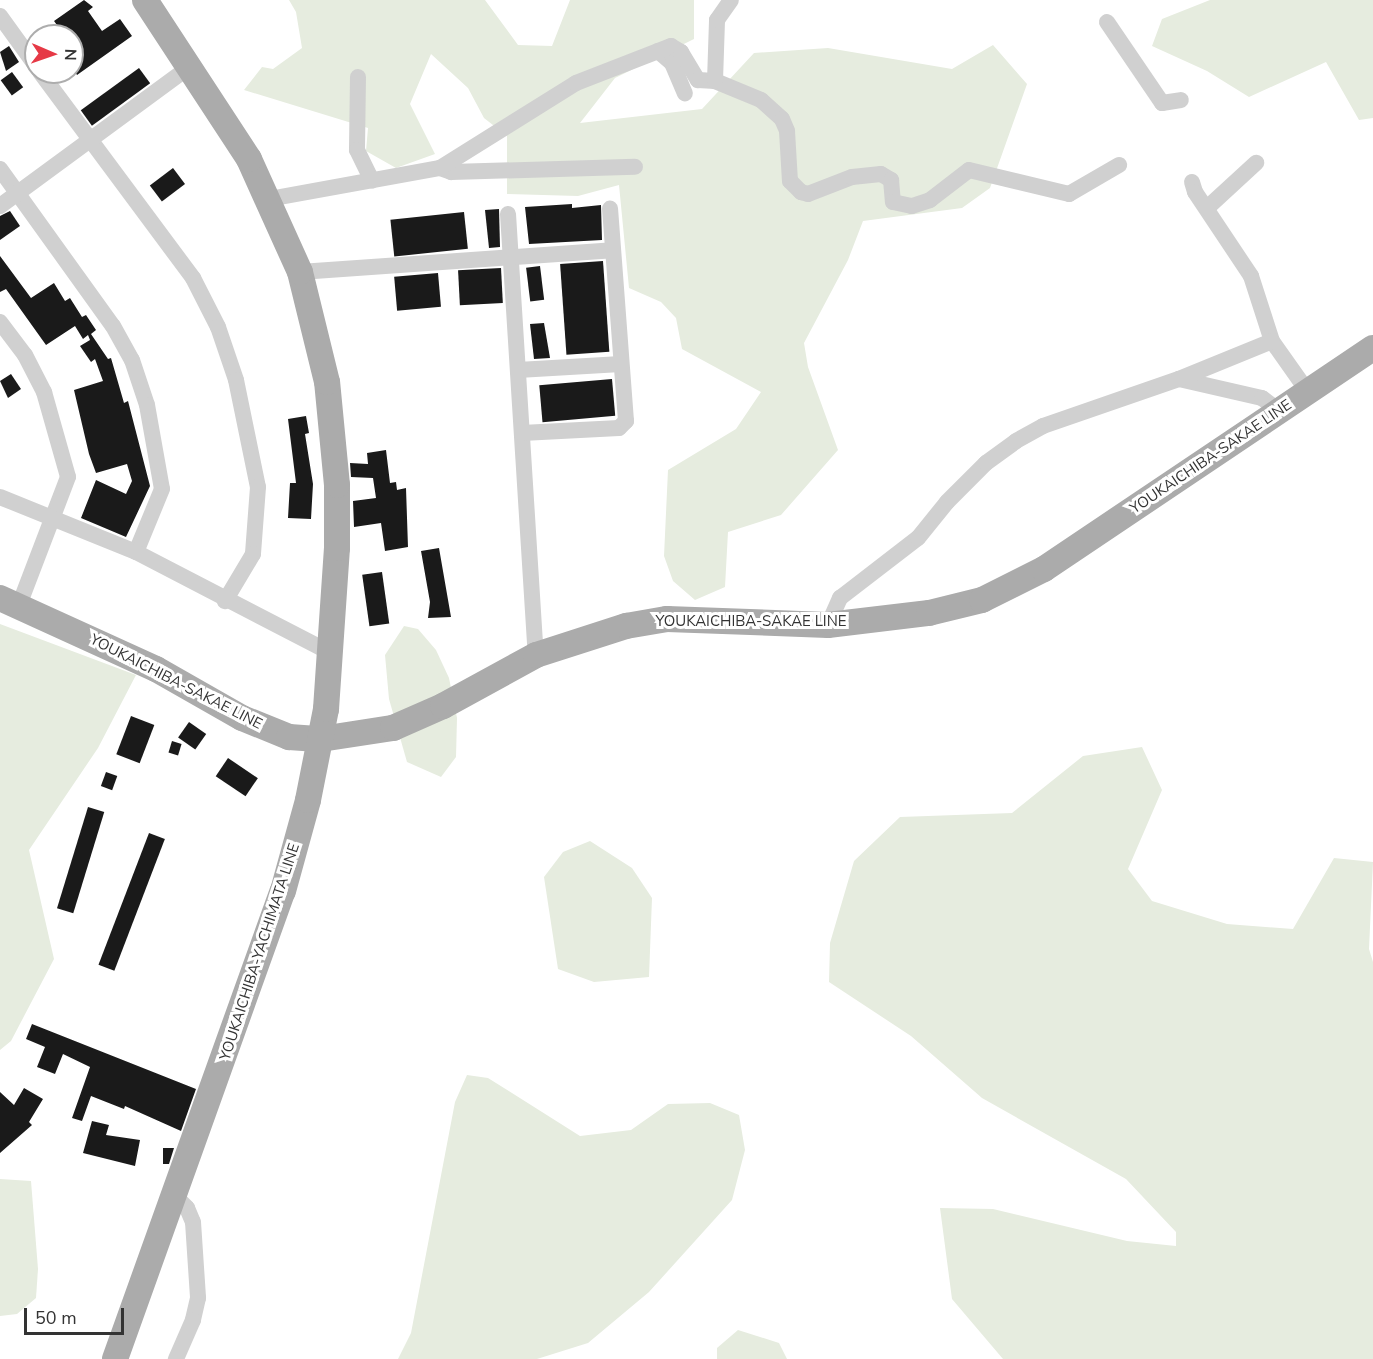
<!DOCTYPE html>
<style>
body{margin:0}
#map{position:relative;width:1373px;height:1359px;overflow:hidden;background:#fff;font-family:"Nunito Sans",sans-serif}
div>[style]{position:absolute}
.green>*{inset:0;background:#e6ecdf}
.building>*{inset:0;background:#1a1a1a;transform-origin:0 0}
.street>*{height:16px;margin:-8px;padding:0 8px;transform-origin:8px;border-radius:8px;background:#d0d0d0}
.primary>*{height:26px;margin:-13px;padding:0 13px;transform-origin:13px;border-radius:13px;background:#ababab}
span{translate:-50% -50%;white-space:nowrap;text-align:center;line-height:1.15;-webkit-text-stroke:6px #fff;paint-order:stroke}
.street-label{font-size:15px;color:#333}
.north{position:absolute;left:24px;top:24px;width:60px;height:60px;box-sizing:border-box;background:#fff;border:2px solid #adadad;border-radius:50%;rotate:92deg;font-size:16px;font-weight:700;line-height:24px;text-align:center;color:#333}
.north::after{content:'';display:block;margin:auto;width:21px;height:27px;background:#e63946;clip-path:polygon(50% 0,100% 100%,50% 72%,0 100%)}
.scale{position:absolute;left:24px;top:1308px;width:100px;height:27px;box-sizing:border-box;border:3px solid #333;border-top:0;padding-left:8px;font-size:18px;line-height:21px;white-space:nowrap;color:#333;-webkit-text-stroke:4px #fff;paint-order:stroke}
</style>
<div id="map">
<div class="green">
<i style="clip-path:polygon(289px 0,485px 0,518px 45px,552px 46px,570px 0,694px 0,694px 39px,615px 78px,580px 123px,702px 109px,754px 53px,828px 48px,952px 69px,993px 45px,1027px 84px,990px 188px,962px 208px,863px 221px,848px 260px,804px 343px,808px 367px,838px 450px,781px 515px,728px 532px,725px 587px,695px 600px,673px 581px,664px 556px,668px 470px,736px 429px,761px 392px,682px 349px,676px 318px,661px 302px,629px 288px,619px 185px,578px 196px,507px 194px,507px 136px,484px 118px,468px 88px,431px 54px,410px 104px,435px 154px,396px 168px,366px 151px,368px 128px,244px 90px,262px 67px,273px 69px,302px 48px,296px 12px)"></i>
<i style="clip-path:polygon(1210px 0,1373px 0,1373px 118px,1359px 120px,1326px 62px,1249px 97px,1207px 71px,1152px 46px,1162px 19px)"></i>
<i style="clip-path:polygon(0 624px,136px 675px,98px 748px,29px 850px,54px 959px,11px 1041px,0 1050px)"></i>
<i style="clip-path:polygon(404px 626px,418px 629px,436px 650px,449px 678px,457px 718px,456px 757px,441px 777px,407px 762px,389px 699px,385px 655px)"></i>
<i style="clip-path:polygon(1142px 747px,1162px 790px,1128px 869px,1152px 901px,1227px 924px,1293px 929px,1334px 858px,1373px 862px,1369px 949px,1373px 962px,1373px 1359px,1003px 1359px,952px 1299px,940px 1208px,993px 1209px,1127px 1241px,1176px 1246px,1176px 1232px,1126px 1179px,982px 1098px,911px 1036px,829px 982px,830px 943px,854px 861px,900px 817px,1012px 813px,1083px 756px)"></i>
<i style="clip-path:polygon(590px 841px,632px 868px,652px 898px,649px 977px,594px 982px,558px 969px,544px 877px,563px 852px)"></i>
<i style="clip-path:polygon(467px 1075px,488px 1078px,580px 1136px,631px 1130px,668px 1104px,710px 1103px,739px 1115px,745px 1150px,732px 1200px,649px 1292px,588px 1343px,537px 1359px,398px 1359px,411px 1333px,455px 1102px)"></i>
<i style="clip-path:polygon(0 1179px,31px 1181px,38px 1269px,36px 1298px,17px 1314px,0 1316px)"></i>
<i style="clip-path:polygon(738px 1330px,779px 1343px,787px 1359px,717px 1359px,717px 1348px)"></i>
</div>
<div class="building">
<i style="clip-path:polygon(84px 0,93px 7px,88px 11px,102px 31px,120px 19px,132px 36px,77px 75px,72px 67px,72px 36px,65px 36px,54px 21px)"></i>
<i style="clip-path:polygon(9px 46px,19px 62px,6px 71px,0 52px)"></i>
<i style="left:139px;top:68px;width:19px;height:72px;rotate:54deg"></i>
<i style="left:12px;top:72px;width:19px;height:14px;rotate:54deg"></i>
<i style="left:173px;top:168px;width:20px;height:29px;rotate:53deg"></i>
<i style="clip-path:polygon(572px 204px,572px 208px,601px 205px,602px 240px,529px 244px,525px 207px)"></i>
<i style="clip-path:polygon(499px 209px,500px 247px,489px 248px,485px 210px)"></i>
<i style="clip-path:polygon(10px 211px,20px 226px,0 240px,0 216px)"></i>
<i style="left:464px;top:212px;width:37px;height:74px;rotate:84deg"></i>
<i style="clip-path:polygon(0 256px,31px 298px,54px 283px,65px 301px,70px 298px,82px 317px,86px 315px,96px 330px,91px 334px,108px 359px,111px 358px,124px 403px,128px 401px,150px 486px,126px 537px,81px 518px,96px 480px,126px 494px,132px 481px,127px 464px,96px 473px,89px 454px,74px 390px,103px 381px,95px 359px,91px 362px,80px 346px,90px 340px,88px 335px,83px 339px,75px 326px,46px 345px,6px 289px,0 292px)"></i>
<i style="left:603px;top:261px;width:91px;height:43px;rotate:86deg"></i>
<i style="left:540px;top:266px;width:34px;height:14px;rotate:83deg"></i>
<i style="left:501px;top:268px;width:35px;height:43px;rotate:87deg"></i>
<i style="left:438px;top:273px;width:34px;height:44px;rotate:85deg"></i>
<i style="clip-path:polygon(544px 323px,550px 358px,534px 359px,530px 324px)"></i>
<i style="clip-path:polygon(11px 374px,21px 389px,8px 398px,0 381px)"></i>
<i style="left:612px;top:379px;width:37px;height:73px;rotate:85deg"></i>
<i style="clip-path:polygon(306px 416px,309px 433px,305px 434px,313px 484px,311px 519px,288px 518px,290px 483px,296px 483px,288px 419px)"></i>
<i style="clip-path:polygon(386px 450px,390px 483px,396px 482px,397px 490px,406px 488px,408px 547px,385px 551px,381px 523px,354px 527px,353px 501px,376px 498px,373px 478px,351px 477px,350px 463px,368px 464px,367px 453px)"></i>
<i style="clip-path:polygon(439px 548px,451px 617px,428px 618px,430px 602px,421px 551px)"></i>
<i style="left:382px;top:572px;width:52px;height:20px;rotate:82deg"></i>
<i style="left:131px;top:716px;width:25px;height:41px;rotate:21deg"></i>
<i style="left:189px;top:722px;width:21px;height:19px;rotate:35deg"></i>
<i style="left:172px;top:741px;width:10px;height:12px;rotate:17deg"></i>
<i style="left:228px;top:758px;width:36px;height:22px;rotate:34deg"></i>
<i style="left:106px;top:772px;width:12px;height:15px;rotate:20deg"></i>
<i style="left:88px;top:807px;width:17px;height:106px;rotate:17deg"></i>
<i style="left:149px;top:833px;width:17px;height:141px;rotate:21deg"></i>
<i style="clip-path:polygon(32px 1024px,196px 1089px,181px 1131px,125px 1106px,124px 1109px,91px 1096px,82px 1121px,72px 1118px,90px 1067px,63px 1054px,55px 1074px,37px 1067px,45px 1047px,26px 1039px)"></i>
<i style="clip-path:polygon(24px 1088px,43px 1099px,29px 1122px,32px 1125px,0 1153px,0 1092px,14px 1105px)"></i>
<i style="clip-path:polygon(92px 1121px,109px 1125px,106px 1135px,140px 1140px,135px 1166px,83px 1153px)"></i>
<i style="clip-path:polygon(163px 1148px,174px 1148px,169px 1164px,163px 1164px)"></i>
</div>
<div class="street">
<i style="left:0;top:16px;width:62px;rotate:54.2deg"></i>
<i style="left:1107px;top:22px;width:98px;rotate:55.8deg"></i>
<i style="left:1162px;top:103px;width:19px;rotate:-9deg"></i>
<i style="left:658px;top:51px;width:18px;rotate:41deg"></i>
<i style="left:672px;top:63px;width:33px;rotate:67deg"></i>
<i style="left:40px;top:72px;width:257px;rotate:53.4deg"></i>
<i style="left:193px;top:278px;width:55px;rotate:63deg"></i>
<i style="left:218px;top:327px;width:56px;rotate:71.2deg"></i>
<i style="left:236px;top:380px;width:109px;rotate:78.4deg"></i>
<i style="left:258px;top:487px;width:67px;rotate:94.3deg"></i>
<i style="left:253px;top:554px;width:55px;rotate:120.8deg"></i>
<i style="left:358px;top:77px;width:73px;rotate:90.8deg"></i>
<i style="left:357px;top:150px;width:34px;rotate:64deg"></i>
<i style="left:715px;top:81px;width:50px;rotate:22.4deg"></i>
<i style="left:761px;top:100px;width:28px;rotate:42deg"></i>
<i style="left:782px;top:119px;width:13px;rotate:67deg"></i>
<i style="left:787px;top:131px;width:50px;rotate:86.6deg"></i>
<i style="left:790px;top:181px;width:16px;rotate:45deg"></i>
<i style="left:801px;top:192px;width:7px;rotate:16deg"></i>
<i style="left:808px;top:194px;width:47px;rotate:-21.1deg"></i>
<i style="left:852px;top:177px;width:29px;rotate:-6deg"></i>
<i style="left:881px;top:174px;width:12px;rotate:31deg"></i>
<i style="left:891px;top:180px;width:22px;rotate:85deg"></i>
<i style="left:893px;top:202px;width:19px;rotate:12deg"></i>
<i style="left:912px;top:206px;width:19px;rotate:-18deg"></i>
<i style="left:930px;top:200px;width:49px;rotate:-37.6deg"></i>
<i style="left:969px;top:170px;width:103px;rotate:13.5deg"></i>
<i style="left:1069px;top:194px;width:58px;rotate:-30.1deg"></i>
<i style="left:440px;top:168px;width:12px;rotate:20deg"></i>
<i style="left:451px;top:172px;width:184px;rotate:-1.6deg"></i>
<i style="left:0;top:169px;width:193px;rotate:54.3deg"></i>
<i style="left:113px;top:326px;width:39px;rotate:61deg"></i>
<i style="left:132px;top:360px;width:47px;rotate:71.6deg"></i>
<i style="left:147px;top:405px;width:85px;rotate:79.9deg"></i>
<i style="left:162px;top:489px;width:68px;rotate:112.4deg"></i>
<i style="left:1192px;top:182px;width:10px;rotate:73deg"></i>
<i style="left:1195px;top:192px;width:101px;rotate:56.3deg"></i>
<i style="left:1251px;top:276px;width:68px;rotate:72.1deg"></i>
<i style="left:1272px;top:341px;width:62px;rotate:54.8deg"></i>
<i style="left:269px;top:199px;width:174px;rotate:-10.3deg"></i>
<i style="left:440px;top:168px;width:160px;rotate:-32deg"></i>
<i style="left:576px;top:83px;width:102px;rotate:-21.3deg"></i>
<i style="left:671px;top:46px;width:12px;rotate:31deg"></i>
<i style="left:681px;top:52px;width:33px;rotate:59deg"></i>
<i style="left:698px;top:80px;width:17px;rotate:3deg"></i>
<i style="left:715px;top:81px;width:61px;rotate:-88.1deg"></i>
<i style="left:717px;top:20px;width:24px;rotate:-55deg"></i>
<i style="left:0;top:206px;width:235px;rotate:-36.3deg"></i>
<i style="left:1207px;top:208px;width:67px;rotate:-42.6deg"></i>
<i style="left:508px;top:214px;width:442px;rotate:86.4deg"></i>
<i style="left:300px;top:272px;width:313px;rotate:-4deg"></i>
<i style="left:0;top:322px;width:41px;rotate:52.9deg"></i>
<i style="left:25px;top:355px;width:42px;rotate:62.8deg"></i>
<i style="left:44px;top:392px;width:88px;rotate:74.2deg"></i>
<i style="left:68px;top:477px;width:137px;rotate:110.9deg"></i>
<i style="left:518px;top:370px;width:103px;rotate:-3.3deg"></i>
<i style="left:1179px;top:379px;width:85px;rotate:12.9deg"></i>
<i style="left:1262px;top:398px;width:21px;rotate:37deg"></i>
<i style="left:522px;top:433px;width:97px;rotate:-3deg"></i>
<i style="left:619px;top:428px;width:10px;rotate:-45deg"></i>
<i style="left:626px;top:421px;width:213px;rotate:-94.3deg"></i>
<i style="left:0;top:497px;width:147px;rotate:22deg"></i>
<i style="left:136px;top:552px;width:222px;rotate:27.4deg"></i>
<i style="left:828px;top:625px;width:30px;rotate:-66deg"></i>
<i style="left:840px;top:598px;width:98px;rotate:-37.6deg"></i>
<i style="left:918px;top:538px;width:46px;rotate:-51.1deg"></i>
<i style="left:947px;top:502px;width:55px;rotate:-45deg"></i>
<i style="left:986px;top:463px;width:37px;rotate:-36deg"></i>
<i style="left:1016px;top:441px;width:31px;rotate:-29deg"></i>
<i style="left:1043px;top:426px;width:144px;rotate:-19.1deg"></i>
<i style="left:1179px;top:379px;width:100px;rotate:-22.2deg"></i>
<i style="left:175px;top:1196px;width:17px;rotate:45deg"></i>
<i style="left:187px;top:1208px;width:15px;rotate:67deg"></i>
<i style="left:193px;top:1222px;width:76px;rotate:86.2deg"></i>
<i style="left:198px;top:1298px;width:23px;rotate:103deg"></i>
<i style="left:193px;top:1320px;width:43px;rotate:113.6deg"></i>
</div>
<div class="primary">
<i style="left:0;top:598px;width:171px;rotate:24.5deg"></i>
<i style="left:156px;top:669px;width:99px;rotate:29.7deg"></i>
<i style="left:242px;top:718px;width:51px;rotate:22deg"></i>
<i style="left:289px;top:737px;width:32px;rotate:4deg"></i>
<i style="left:321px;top:739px;width:73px;rotate:-8.7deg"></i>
<i style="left:393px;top:728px;width:55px;rotate:-23.7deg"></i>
<i style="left:443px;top:706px;width:106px;rotate:-28.7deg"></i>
<i style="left:536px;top:655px;width:95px;rotate:-17.9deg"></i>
<i style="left:626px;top:626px;width:42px;rotate:-9.7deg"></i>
<i style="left:667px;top:619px;width:161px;rotate:2.1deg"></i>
<i style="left:828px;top:625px;width:102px;rotate:-6.8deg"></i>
<i style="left:929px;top:613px;width:55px;rotate:-13.8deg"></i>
<i style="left:982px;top:600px;width:69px;rotate:-26.6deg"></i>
<i style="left:1044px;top:569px;width:396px;rotate:-33.9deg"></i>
<i style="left:115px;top:1359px;width:497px;rotate:-70.3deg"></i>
<i style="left:283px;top:891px;width:94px;rotate:-74.6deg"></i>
<i style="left:308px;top:800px;width:93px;rotate:-78.8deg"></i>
<i style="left:326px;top:709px;width:161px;rotate:-86.1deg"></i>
<i style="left:337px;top:548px;width:63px;rotate:-90deg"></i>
<i style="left:337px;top:485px;width:103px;rotate:-95.5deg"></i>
<i style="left:327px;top:382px;width:113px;rotate:-103.8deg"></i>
<i style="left:300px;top:272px;width:124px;rotate:-114.3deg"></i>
<i style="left:249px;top:159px;width:190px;rotate:-123.2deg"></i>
</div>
<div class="street-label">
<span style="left:1211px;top:457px;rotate:-34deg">YOUKAICHIBA-SAKAE LINE</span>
<span style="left:751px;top:622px">YOUKAICHIBA-SAKAE LINE</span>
<span style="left:176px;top:682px;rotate:27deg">YOUKAICHIBA-SAKAE LINE</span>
<span style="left:260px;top:952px;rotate:-72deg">YOUKAICHIBA-YACHIMATA LINE</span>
</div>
<div class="north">N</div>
<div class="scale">50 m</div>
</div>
